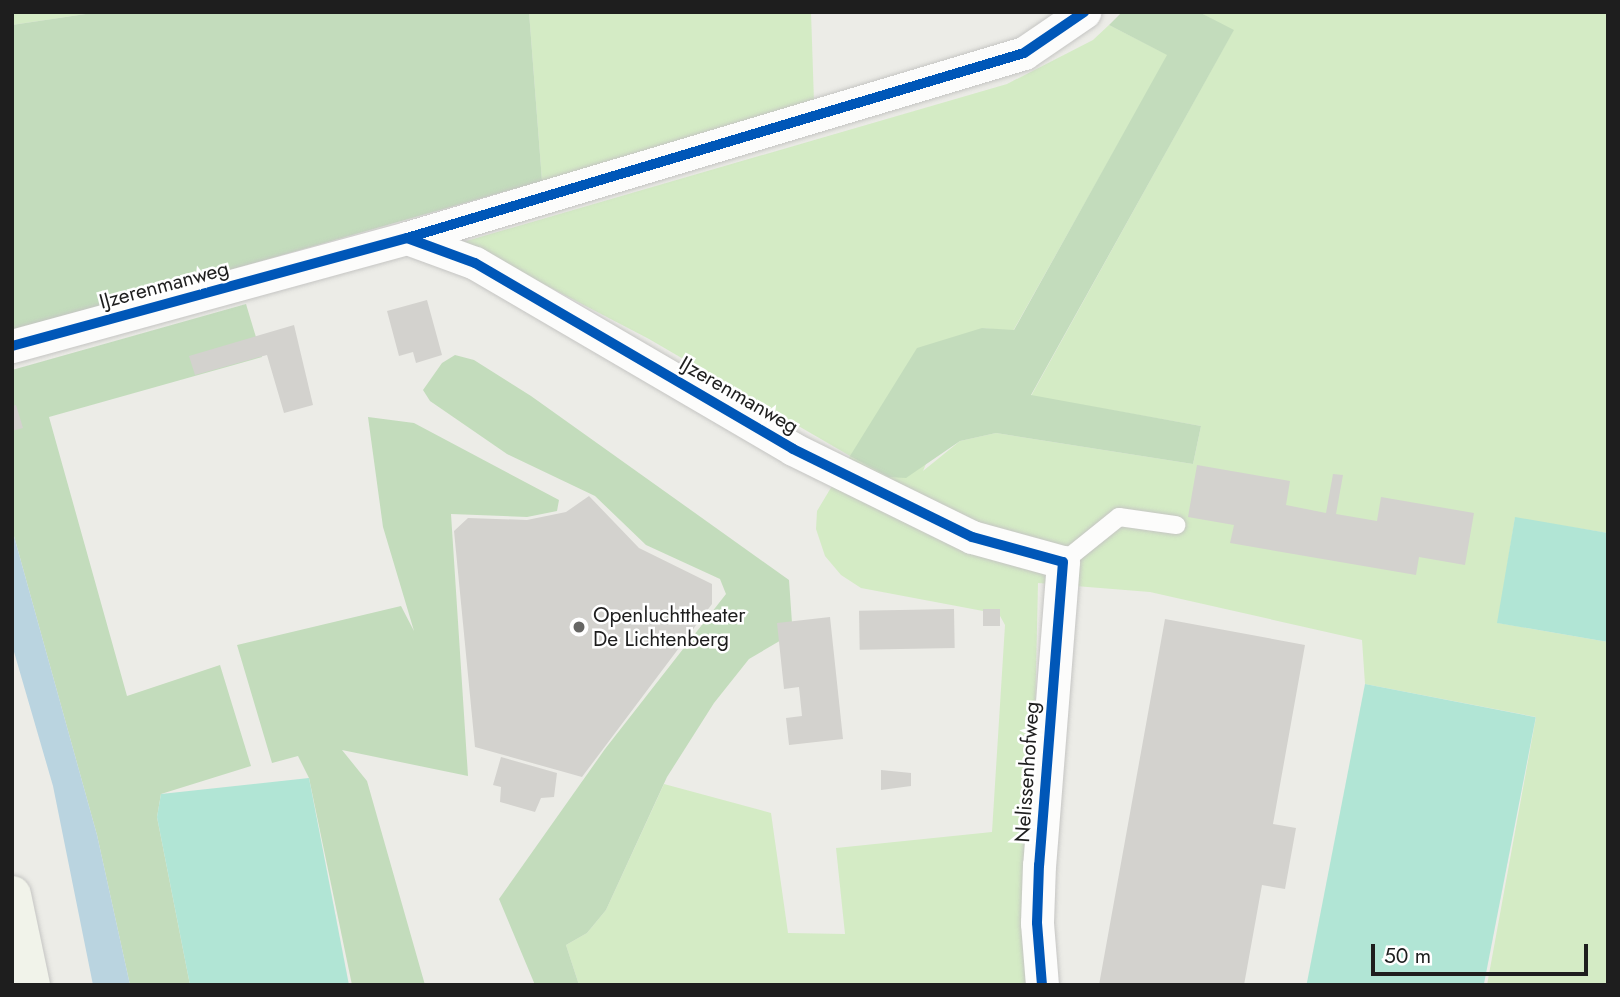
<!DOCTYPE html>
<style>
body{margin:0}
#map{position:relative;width:1620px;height:997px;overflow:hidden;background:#ecece7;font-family:Jost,sans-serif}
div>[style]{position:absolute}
.grass>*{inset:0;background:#d4ebc5}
.forest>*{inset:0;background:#c3dcbc}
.pitch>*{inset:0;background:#b1e5d5;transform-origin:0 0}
.water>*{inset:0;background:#bad4e0}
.building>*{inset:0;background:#d3d2ce;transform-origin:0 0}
.roads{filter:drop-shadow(0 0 2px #c5c5c3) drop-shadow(0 0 2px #c5c5c3)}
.lane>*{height:18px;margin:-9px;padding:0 9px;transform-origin:9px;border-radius:9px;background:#fcfcfb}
.street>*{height:33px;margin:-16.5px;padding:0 16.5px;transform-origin:16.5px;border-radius:16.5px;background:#fcfcfb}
.secondary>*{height:38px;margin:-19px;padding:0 19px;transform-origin:19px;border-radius:19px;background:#f1f3ea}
.cycleway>*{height:10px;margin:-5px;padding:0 5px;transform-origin:5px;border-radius:5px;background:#0057b8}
.dots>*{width:19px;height:19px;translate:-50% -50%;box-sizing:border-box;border:4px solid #fff;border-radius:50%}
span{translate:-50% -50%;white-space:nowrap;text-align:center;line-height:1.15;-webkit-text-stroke:5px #fff;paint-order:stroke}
.street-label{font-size:21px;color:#1e1e1e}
.poi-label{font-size:21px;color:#1e1e1e}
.left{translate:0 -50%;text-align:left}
.frame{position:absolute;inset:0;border:14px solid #1e1e1e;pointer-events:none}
.scale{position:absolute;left:1371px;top:944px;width:217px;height:32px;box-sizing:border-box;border:4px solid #1e1e1e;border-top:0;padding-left:9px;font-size:21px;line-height:24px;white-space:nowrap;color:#1e1e1e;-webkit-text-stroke:5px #fff;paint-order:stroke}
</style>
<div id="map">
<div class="grass">
<i style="clip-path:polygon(12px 12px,99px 12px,12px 25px)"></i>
<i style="clip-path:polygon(529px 12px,811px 12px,814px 102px,542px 181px)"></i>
<i style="clip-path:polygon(1199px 12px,1608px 12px,1608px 533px,1515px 518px,1498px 623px,1608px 642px,1608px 985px,1487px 985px,1536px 717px,1365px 684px,1362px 640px,1150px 592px,1038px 583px,1033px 807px,1041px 985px,579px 985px,566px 945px,587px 933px,606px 910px,664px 784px,771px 813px,788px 933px,845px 934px,836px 848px,992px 832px,1005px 625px,999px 614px,861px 588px,841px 575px,825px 556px,816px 529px,817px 511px,850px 456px,649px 339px,463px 242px,1007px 84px,1093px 40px,1109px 25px,1168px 55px,1013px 331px,982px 328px,923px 471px,960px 441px,996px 433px,1193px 464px,1201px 426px,1031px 396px,1233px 31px)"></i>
</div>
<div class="forest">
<i style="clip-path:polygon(99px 12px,529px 12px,542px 181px,12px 332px,12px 25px)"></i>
<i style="clip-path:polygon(1122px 12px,1199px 12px,1234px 30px,1031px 395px,1201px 426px,1193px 464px,996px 433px,960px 441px,906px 478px,889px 477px,850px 456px,917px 348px,982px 328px,1014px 330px,1167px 55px,1109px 25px)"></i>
<i style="clip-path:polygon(246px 304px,262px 357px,49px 417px,127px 696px,220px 665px,251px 766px,161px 794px,157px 817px,190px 985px,130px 985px,97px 835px,12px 529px,12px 370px)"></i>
<i style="clip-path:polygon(455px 355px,474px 360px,531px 396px,789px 580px,792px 623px,783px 639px,749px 659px,714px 703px,667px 777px,606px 910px,587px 933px,566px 945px,579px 985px,535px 985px,499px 899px,605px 749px,726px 594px,720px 579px,646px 545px,595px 496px,507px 454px,430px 401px,423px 390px,442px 363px)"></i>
<i style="clip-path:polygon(368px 417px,414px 423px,559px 500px,557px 511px,527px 517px,451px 514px,468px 776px,342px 750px,367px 781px,425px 985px,352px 985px,309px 778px,298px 756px,272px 763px,237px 645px,401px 606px,414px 631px,383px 527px)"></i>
</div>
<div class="pitch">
<i style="clip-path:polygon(1515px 517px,1608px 533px,1608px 642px,1497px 623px)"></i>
<i style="left:1365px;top:684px;width:174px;height:305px;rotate:11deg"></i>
<i style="clip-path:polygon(309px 778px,349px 985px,190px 985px,157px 817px,161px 794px)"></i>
</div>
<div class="water">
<i style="clip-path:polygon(12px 529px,97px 835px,130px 985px,93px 985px,53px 786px,12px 645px)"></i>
</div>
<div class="building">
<i style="clip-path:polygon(427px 300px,442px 355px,416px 363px,413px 352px,399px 356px,387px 311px)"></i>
<i style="clip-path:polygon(294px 325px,313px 405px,284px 413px,267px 355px,195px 375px,189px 356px)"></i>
<i style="clip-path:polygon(16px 405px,23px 428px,12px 431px,12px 406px)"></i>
<i style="clip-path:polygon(1197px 465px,1290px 481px,1286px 505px,1326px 513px,1333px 474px,1343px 475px,1336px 514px,1377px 521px,1381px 497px,1474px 513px,1465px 565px,1419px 557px,1416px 575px,1230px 543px,1234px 525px,1188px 517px)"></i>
<i style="clip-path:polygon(589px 496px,639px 548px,712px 584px,712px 604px,582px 777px,475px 747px,454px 531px,468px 518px,527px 520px,566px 512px)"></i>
<i style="left:954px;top:609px;width:39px;height:95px;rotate:89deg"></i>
<i style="left:1000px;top:609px;width:17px;height:17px;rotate:90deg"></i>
<i style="clip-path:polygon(830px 617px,843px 739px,789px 745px,786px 718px,802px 716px,799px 687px,784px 689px,777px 623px)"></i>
<i style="clip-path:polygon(1165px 619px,1305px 645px,1273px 824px,1296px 828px,1285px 889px,1262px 885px,1244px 985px,1099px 985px)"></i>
<i style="clip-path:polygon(501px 757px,557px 773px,554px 797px,541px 798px,535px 812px,500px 802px,501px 787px,493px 785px)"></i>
<i style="clip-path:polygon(881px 770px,911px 773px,911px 786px,881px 790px)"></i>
</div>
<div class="roads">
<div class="lane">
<i style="left:1063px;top:562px;width:72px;rotate:-38.8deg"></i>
<i style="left:1119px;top:517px;width:58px;rotate:8deg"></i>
</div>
<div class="street">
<i style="left:407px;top:238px;width:72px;rotate:20.2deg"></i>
<i style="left:475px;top:263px;width:368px;rotate:30.3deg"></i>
<i style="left:793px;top:449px;width:199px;rotate:26.2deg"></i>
<i style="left:972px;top:537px;width:94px;rotate:15.4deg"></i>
<i style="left:1063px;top:562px;width:304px;rotate:94.5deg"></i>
<i style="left:1039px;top:865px;width:58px;rotate:92deg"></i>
<i style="left:1037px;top:923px;width:62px;rotate:85.4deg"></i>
<i style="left:12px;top:346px;width:409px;rotate:-15.3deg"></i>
<i style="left:407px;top:238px;width:644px;rotate:-16.69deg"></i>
<i style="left:1024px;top:53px;width:73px;rotate:-34.3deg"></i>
</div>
<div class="secondary">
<i style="left:12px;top:895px;width:92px;rotate:78.1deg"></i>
</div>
</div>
<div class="cycleway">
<i style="left:407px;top:238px;width:72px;rotate:20.2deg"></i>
<i style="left:475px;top:263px;width:368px;rotate:30.3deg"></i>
<i style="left:793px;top:449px;width:199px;rotate:26.2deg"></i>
<i style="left:972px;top:537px;width:94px;rotate:15.4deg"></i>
<i style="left:1063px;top:562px;width:304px;rotate:94.5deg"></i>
<i style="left:1039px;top:865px;width:58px;rotate:92deg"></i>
<i style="left:1037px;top:923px;width:62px;rotate:85.4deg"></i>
<i style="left:12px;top:346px;width:409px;rotate:-15.3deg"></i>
<i style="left:407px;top:238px;width:644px;rotate:-16.69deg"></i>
<i style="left:1024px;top:53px;width:73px;rotate:-34.3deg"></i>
</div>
<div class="dots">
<i style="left:579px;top:627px;background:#666664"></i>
</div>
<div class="street-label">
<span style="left:164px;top:285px;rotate:-15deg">IJzerenmanweg</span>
<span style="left:739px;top:395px;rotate:30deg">IJzerenmanweg</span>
<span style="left:1027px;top:772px;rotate:-86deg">Nelissenhofweg</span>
</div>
<div class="poi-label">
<span class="left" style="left:593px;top:627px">Openluchttheater<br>De Lichtenberg</span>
</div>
<div class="frame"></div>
<div class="scale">50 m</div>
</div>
